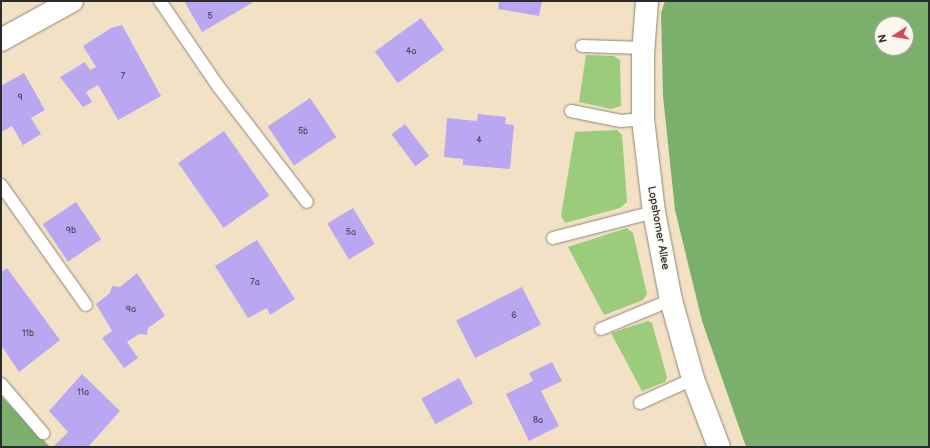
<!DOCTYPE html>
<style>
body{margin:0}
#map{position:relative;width:930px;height:448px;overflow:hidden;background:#f2e1c4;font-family:"Balsamiq Sans",sans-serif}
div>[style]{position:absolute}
.green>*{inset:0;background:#9acc7c}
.forest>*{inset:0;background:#7bb06c}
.building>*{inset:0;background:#baa7f2;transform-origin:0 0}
.roads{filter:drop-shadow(0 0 1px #8e8678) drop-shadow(0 0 1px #8e8678)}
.service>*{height:12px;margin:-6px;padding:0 6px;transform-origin:6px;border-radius:6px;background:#fff}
.minor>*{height:22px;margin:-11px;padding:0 11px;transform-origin:11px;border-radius:11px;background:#fff}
.secondary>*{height:22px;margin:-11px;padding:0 11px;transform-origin:11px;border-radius:11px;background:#fff}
span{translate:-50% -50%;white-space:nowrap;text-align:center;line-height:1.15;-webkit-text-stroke:3px #fbf7ec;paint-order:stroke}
.number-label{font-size:9px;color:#4f4a5d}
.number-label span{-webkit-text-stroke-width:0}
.street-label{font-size:11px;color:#2b2b2b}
.frame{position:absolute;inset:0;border:2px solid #2b2b2b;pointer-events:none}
.north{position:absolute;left:874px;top:16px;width:40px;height:40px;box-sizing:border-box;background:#fbf7ec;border:1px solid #a8a59f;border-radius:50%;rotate:258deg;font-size:11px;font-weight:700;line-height:16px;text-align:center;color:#2b2b2b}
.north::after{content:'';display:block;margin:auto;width:14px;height:18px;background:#d1495b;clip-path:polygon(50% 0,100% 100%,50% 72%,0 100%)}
</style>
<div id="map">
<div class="green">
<i style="clip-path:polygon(586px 55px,614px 56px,620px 60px,621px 106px,611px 109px,579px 102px)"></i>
<i style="clip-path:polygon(617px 130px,622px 135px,627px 202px,620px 208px,565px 223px,561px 216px,575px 132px)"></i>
<i style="clip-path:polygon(627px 228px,633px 233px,647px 294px,643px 300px,604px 315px,568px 247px)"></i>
<i style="clip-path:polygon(648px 321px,652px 323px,667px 377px,665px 382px,642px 391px,611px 333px)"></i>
</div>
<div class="forest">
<i style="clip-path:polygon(evenodd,665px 1px,929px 1px,929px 447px,746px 447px,702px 321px,675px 210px,663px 96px,661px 13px,665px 1px,882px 24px,906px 24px,906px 48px,882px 48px,882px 24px)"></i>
<i style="clip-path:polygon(1px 396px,50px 447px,1px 447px)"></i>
</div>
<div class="building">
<i style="clip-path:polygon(184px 1px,251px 1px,252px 3px,202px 32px)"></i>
<i style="clip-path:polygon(499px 1px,542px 1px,539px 16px,498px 9px)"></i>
<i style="left:421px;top:18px;width:39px;height:57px;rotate:54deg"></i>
<i style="clip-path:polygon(122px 25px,161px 96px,118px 120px,98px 85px,86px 92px,92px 102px,83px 107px,60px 77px,85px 62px,90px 70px,96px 67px,83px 46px,111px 28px)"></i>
<i style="clip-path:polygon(24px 73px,45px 110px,31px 118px,41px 134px,23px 145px,12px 126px,1px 132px,1px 86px)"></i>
<i style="left:310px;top:98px;width:47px;height:51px;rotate:56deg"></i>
<i style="clip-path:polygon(478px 114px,506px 117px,505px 124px,514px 125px,510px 169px,463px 165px,463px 159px,444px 157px,447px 118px,477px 121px)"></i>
<i style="left:405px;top:124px;width:40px;height:17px;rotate:53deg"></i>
<i style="left:224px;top:131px;width:79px;height:56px;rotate:55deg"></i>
<i style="left:76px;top:202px;width:45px;height:40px;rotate:56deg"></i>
<i style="left:353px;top:208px;width:42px;height:30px;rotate:59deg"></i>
<i style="clip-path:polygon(257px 240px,295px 299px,270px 315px,267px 308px,248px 318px,215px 266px)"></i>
<i style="clip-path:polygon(7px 268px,60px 340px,19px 372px,1px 345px,1px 272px)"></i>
<i style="clip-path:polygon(137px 273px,165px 316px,148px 328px,147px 335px,139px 334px,127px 342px,138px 358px,124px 368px,102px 338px,112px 331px,96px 304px,110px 293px,112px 286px,120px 287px)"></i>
<i style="left:522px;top:287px;width:42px;height:74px;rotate:63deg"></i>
<i style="clip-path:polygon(552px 362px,562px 381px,541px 391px,559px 426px,529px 441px,506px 394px,533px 381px,529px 373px)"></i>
<i style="clip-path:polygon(82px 374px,120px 411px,88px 447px,53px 447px,68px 432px,49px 411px)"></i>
<i style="left:459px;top:378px;width:29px;height:43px;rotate:61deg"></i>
</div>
<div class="roads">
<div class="service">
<i style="left:160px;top:1px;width:103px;rotate:55.7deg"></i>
<i style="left:218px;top:86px;width:146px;rotate:52.5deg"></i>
<i style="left:582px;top:46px;width:61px;rotate:1.9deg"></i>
<i style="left:571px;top:111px;width:51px;rotate:11.3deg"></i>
<i style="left:621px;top:121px;width:22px;rotate:-5deg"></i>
<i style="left:1px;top:185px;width:147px;rotate:54.7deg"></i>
<i style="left:553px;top:238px;width:104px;rotate:-14.4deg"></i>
<i style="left:601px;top:329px;width:76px;rotate:-22.5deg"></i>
<i style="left:1px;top:384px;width:65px;rotate:49.4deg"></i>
<i style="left:640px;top:403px;width:58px;rotate:-24.4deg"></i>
</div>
<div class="minor">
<i style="left:1px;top:40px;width:81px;rotate:-28.8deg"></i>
</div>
<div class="secondary">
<i style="left:647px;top:1px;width:53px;rotate:94.3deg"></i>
<i style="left:643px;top:54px;width:65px;rotate:90deg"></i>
<i style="left:643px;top:119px;width:94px;rotate:83.3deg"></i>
<i style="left:654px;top:212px;width:90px;rotate:79.1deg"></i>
<i style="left:671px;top:300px;width:82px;rotate:74.4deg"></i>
<i style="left:693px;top:379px;width:73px;rotate:69.1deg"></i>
</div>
</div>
<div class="number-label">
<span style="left:210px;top:17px">5</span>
<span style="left:411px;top:52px">4a</span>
<span style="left:123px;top:77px">7</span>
<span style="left:20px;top:98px">9</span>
<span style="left:303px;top:132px">5b</span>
<span style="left:479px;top:141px">4</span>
<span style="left:71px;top:231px">9b</span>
<span style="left:351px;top:233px">5a</span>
<span style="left:255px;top:283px">7a</span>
<span style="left:131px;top:310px">9a</span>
<span style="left:514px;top:316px">6</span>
<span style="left:28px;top:334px">11b</span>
<span style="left:83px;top:393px">11a</span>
<span style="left:538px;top:421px">8a</span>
</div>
<div class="street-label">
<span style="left:658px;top:228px;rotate:80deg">Lopshorner Allee</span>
</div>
<div class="frame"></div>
<div class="north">N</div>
</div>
